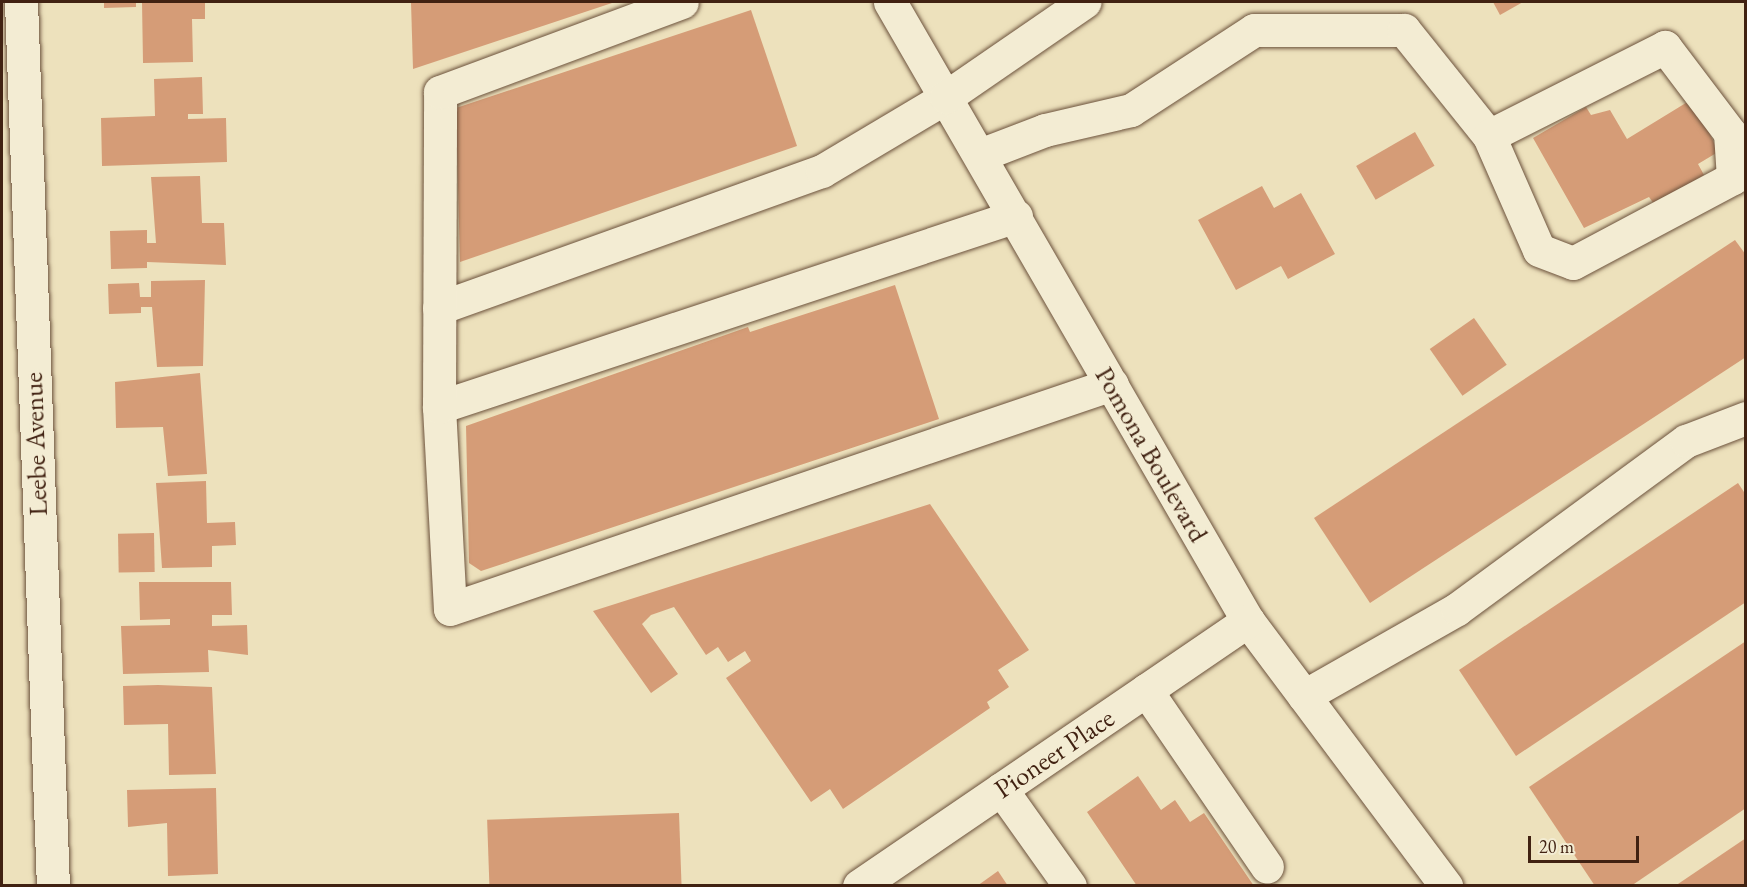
<!DOCTYPE html>
<style>
body{margin:0}
#map{position:relative;width:1747px;height:887px;overflow:hidden;background:#ede1bc;font-family:"EB Garamond",serif}
div>[style]{position:absolute}
.building>*{inset:0;background:#d59c77;transform-origin:0 0}
.roads{filter:drop-shadow(0 0 2px #6c523c) drop-shadow(0 0 2px #6c523c)}
.minor>*{height:33px;margin:-16.5px;padding:0 16.5px;transform-origin:16.5px;border-radius:16.5px;background:#f3ecd3}
span{translate:-50% -50%;white-space:nowrap;text-align:center;line-height:1.15;-webkit-text-stroke:5px #f3ecd3;paint-order:stroke}
.street-label{font-size:27px;color:#412212}
.frame{position:absolute;inset:0;border:3px solid #412212;pointer-events:none}
.scale{position:absolute;left:1528px;top:836px;width:111px;height:27px;box-sizing:border-box;border:3px solid #412212;border-top:0;padding-left:8px;font-size:18px;line-height:21px;white-space:nowrap;color:#412212;-webkit-text-stroke:4px #f3ecd3;paint-order:stroke}
</style>
<div id="map">
<div class="building">
<i style="clip-path:polygon(104px 2px,136px 2px,136px 7px,104px 8px)"></i>
<i style="clip-path:polygon(142px 2px,205px 2px,205px 19px,192px 19px,193px 62px,143px 63px)"></i>
<i style="clip-path:polygon(411px 2px,615px 2px,413px 69px)"></i>
<i style="clip-path:polygon(1493px 2px,1523px 2px,1500px 15px)"></i>
<i style="clip-path:polygon(751px 10px,797px 146px,460px 262px,456px 108px)"></i>
<i style="clip-path:polygon(202px 77px,203px 114px,188px 114px,188px 119px,226px 118px,227px 162px,102px 166px,101px 118px,155px 116px,154px 79px)"></i>
<i style="clip-path:polygon(1694px 98px,1718px 152px,1698px 164px,1704px 175px,1654px 204px,1649px 197px,1584px 228px,1533px 138px,1586px 107px,1591px 115px,1610px 110px,1627px 139px)"></i>
<i style="left:1415px;top:132px;width:39px;height:68px;rotate:60deg"></i>
<i style="clip-path:polygon(200px 176px,202px 223px,224px 223px,226px 265px,147px 262px,147px 268px,111px 269px,110px 231px,147px 230px,147px 243px,156px 243px,151px 177px)"></i>
<i style="clip-path:polygon(1262px 186px,1274px 208px,1301px 193px,1335px 254px,1288px 279px,1281px 266px,1236px 290px,1198px 220px)"></i>
<i style="clip-path:polygon(1735px 240px,1746px 255px,1746px 357px,1370px 603px,1314px 518px)"></i>
<i style="clip-path:polygon(205px 280px,203px 366px,157px 367px,152px 307px,141px 307px,141px 313px,109px 314px,108px 284px,139px 283px,140px 297px,151px 297px,151px 281px)"></i>
<i style="clip-path:polygon(895px 285px,939px 419px,481px 571px,469px 563px,466px 426px,748px 327px,750px 332px)"></i>
<i style="left:1474px;top:318px;width:57px;height:54px;rotate:55deg"></i>
<i style="clip-path:polygon(200px 373px,207px 474px,168px 476px,163px 427px,116px 428px,115px 382px)"></i>
<i style="clip-path:polygon(206px 481px,207px 523px,235px 522px,236px 545px,212px 546px,212px 567px,162px 568px,156px 483px)"></i>
<i style="clip-path:polygon(1738px 483px,1746px 495px,1746px 602px,1516px 756px,1459px 670px)"></i>
<i style="clip-path:polygon(930px 504px,1029px 650px,998px 670px,1009px 687px,987px 702px,990px 708px,843px 809px,830px 789px,811px 802px,726px 678px,751px 661px,745px 651px,728px 662px,718px 647px,706px 655px,674px 607px,651px 615px,642px 624px,678px 674px,651px 693px,593px 611px)"></i>
<i style="left:154px;top:533px;width:39px;height:36px;rotate:89deg"></i>
<i style="clip-path:polygon(139px 582px,231px 582px,232px 615px,212px 615px,212px 626px,247px 625px,248px 655px,208px 650px,209px 672px,123px 674px,121px 626px,170px 625px,170px 619px,140px 620px)"></i>
<i style="clip-path:polygon(1746px 641px,1746px 808px,1631px 886px,1595px 886px,1529px 787px)"></i>
<i style="clip-path:polygon(158px 685px,212px 687px,216px 774px,169px 775px,168px 724px,124px 725px,123px 686px)"></i>
<i style="clip-path:polygon(1138px 776px,1161px 810px,1175px 800px,1190px 822px,1204px 813px,1254px 886px,1137px 886px,1087px 812px)"></i>
<i style="clip-path:polygon(216px 788px,218px 874px,168px 876px,167px 823px,128px 827px,127px 790px)"></i>
<i style="left:679px;top:813px;width:73px;height:192px;rotate:88deg"></i>
<i style="clip-path:polygon(1746px 838px,1746px 886px,1675px 886px)"></i>
<i style="clip-path:polygon(998px 871px,1008px 886px,977px 886px)"></i>
</div>
<div class="roads">
<div class="minor">
<i style="left:21px;top:2px;width:885px;rotate:87.93deg"></i>
<i style="left:890px;top:2px;width:715px;rotate:59.96deg"></i>
<i style="left:1248px;top:621px;width:331px;rotate:53.2deg"></i>
<i style="left:980px;top:155px;width:70px;rotate:-21deg"></i>
<i style="left:1045px;top:130px;width:88px;rotate:-13.1deg"></i>
<i style="left:1131px;top:110px;width:147px;rotate:-33deg"></i>
<i style="left:1254px;top:30px;width:150px"></i>
<i style="left:1404px;top:30px;width:136px;rotate:51.3deg"></i>
<i style="left:1489px;top:136px;width:124px;rotate:66.3deg"></i>
<i style="left:1539px;top:250px;width:36px;rotate:21deg"></i>
<i style="left:1573px;top:263px;width:181px;rotate:-28deg"></i>
<i style="left:1733px;top:178px;width:45px;rotate:-93.8deg"></i>
<i style="left:1730px;top:133px;width:108px;rotate:-127.1deg"></i>
<i style="left:1665px;top:47px;width:197px;rotate:153.2deg"></i>
<i style="left:1016px;top:216px;width:608px;rotate:161.68deg"></i>
<i style="left:439px;top:407px;width:202px;rotate:86.9deg"></i>
<i style="left:450px;top:609px;width:699px;rotate:-18.77deg"></i>
<i style="left:439px;top:308px;width:407px;rotate:-19.7deg"></i>
<i style="left:822px;top:171px;width:144px;rotate:-30.8deg"></i>
<i style="left:946px;top:97px;width:168px;rotate:-34.5deg"></i>
<i style="left:439px;top:407px;width:315px;rotate:-89.8deg"></i>
<i style="left:440px;top:92px;width:258px;rotate:-20.4deg"></i>
<i style="left:1146px;top:690px;width:214px;rotate:55.6deg"></i>
<i style="left:1304px;top:696px;width:176px;rotate:-29.6deg"></i>
<i style="left:1457px;top:609px;width:284px;rotate:-36.3deg"></i>
<i style="left:1686px;top:441px;width:64px;rotate:-21deg"></i>
<i style="left:1001px;top:789px;width:119px;rotate:54.6deg"></i>
<i style="left:859px;top:886px;width:471px;rotate:-34.3deg"></i>
</div>
</div>
<div class="street-label">
<span style="left:35px;top:444px;rotate:-92deg">Leebe Avenue</span>
<span style="left:1152px;top:454px;rotate:60deg">Pomona Boulevard</span>
<span style="left:1054px;top:753px;rotate:-34deg">Pioneer Place</span>
</div>
<div class="frame"></div>
<div class="scale">20 m</div>
</div>
